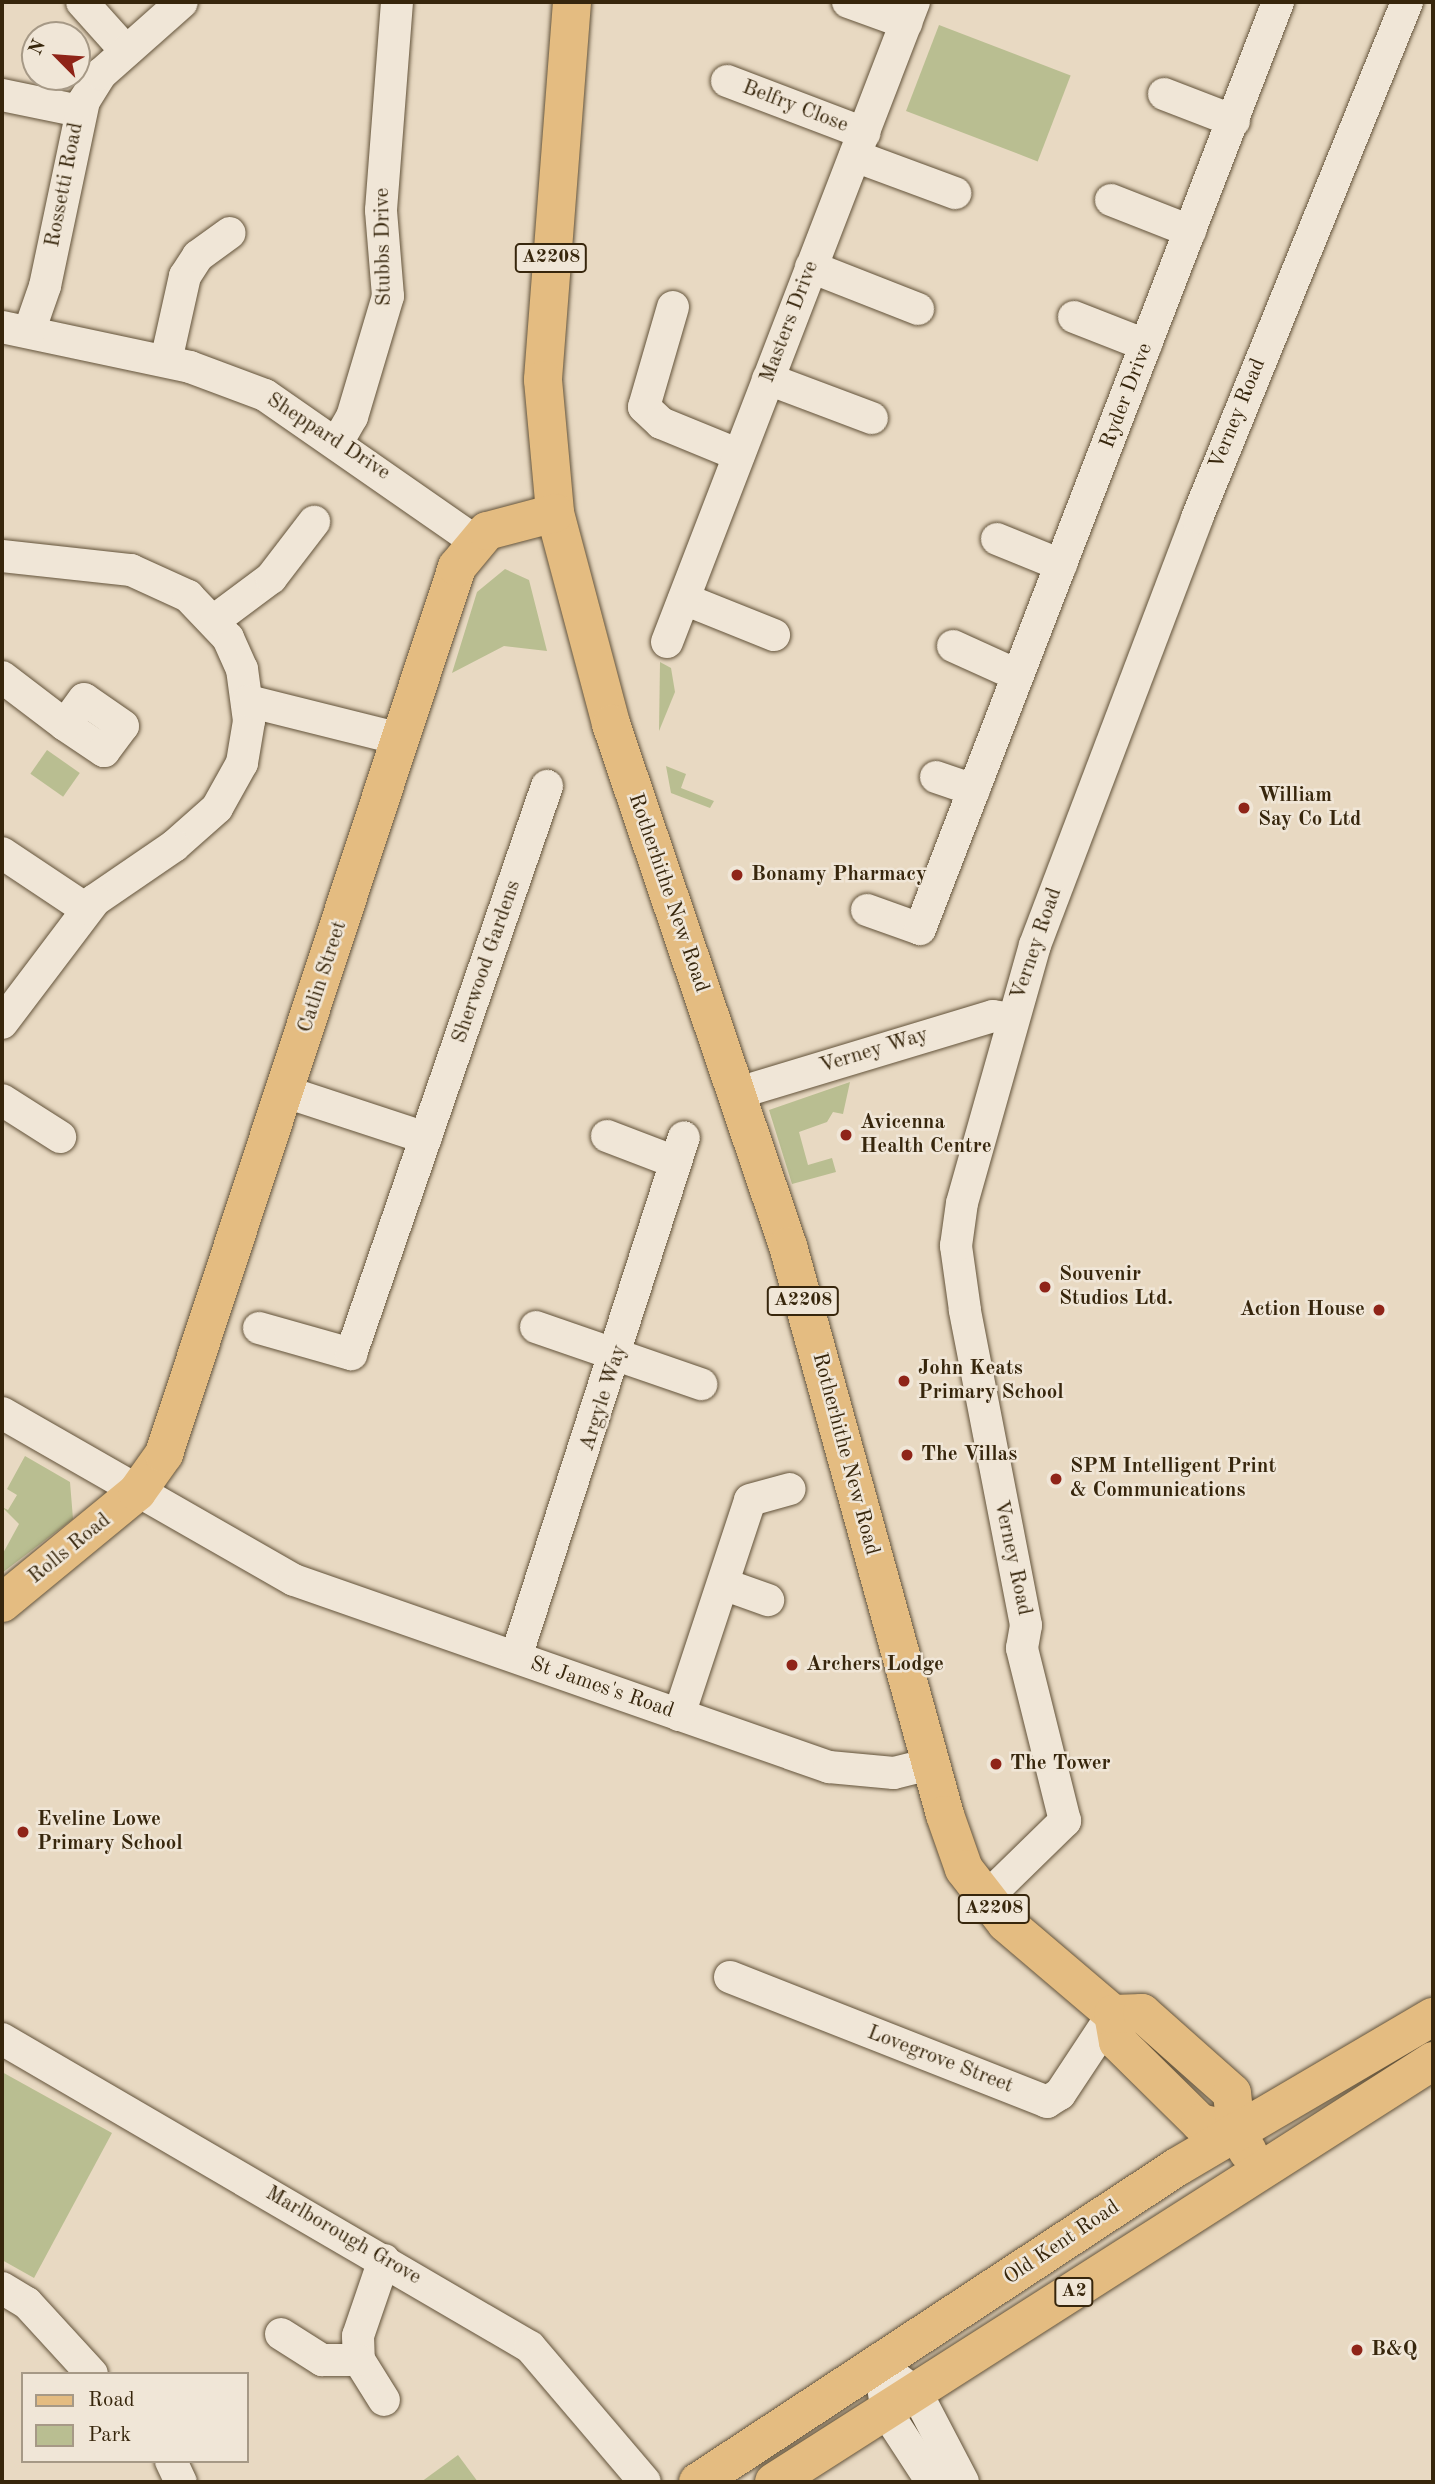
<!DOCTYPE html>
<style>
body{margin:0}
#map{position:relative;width:1435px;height:2484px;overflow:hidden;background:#e8d9c2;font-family:"Old Standard TT",serif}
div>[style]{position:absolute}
.green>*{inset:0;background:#b9be91;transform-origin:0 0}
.roads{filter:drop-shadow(0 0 2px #63533a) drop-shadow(0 0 2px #63533a)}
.minor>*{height:32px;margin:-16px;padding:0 16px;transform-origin:16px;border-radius:16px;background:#f0e6d7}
.major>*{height:38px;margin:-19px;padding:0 19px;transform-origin:19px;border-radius:19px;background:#e4bc81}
.highway>*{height:38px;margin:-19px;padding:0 19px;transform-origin:19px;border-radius:19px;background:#e4bc81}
.dots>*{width:19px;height:19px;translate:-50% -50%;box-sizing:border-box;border:4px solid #f0e6d7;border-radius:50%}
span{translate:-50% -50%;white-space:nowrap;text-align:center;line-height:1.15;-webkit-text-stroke:5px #f0e6d7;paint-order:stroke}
.shield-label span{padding:2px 5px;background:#f0e6d7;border:2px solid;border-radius:5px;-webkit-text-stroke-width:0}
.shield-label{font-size:19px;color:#37260c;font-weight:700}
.street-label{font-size:21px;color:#37260c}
.poi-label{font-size:21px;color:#37260c;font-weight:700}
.left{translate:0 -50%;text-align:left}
.right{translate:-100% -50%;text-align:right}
.frame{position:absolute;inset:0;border:4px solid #37260c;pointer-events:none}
.legend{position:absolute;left:21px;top:2372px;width:228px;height:91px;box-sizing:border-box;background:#f0e6d7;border:2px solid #a69986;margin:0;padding:9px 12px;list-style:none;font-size:21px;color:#37260c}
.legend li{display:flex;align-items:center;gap:14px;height:35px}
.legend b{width:35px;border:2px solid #a69986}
.north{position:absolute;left:21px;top:21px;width:70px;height:70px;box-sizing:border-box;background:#f0e6d7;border:2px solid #a69986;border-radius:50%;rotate:295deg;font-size:19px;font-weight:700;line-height:28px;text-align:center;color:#37260c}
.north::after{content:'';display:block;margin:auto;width:24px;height:32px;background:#8f2418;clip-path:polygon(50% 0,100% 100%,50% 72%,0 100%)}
</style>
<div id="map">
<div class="green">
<i style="left:939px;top:25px;width:141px;height:92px;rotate:21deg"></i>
<i style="clip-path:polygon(505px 569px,529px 580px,547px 651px,504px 646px,452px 673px,477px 592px)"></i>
<i style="clip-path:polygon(660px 662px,671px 668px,675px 692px,659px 731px)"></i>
<i style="left:47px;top:750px;width:40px;height:29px;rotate:35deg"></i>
<i style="clip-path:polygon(666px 766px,686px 774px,681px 788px,714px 801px,710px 808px,671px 793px)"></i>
<i style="clip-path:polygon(850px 1082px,843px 1114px,833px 1112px,827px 1122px,799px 1132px,808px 1165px,832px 1158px,836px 1172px,792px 1184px,769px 1110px)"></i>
<i style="clip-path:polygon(25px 1456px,70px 1482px,73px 1519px,2px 1573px,2px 1555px,19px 1524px,2px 1507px,8px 1510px,17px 1495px,7px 1489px)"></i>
<i style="clip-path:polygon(2px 2072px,112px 2133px,34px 2278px,2px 2260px)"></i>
<i style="clip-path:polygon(458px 2455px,478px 2482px,421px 2482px)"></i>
</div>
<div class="roads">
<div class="minor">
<i style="left:82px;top:2px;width:66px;rotate:48.1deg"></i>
<i style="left:848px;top:2px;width:62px;rotate:19.9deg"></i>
<i style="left:727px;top:81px;width:147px;rotate:20.8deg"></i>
<i style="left:1164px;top:94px;width:75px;rotate:21.1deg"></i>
<i style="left:2px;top:95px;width:80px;rotate:11.6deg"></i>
<i style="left:855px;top:156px;width:107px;rotate:20.3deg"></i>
<i style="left:1111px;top:200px;width:85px;rotate:21.4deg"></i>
<i style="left:811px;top:267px;width:115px;rotate:21.4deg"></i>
<i style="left:673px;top:307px;width:104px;rotate:106.2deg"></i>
<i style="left:644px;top:407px;width:23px;rotate:43deg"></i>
<i style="left:661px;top:423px;width:84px;rotate:22.3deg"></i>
<i style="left:1074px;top:317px;width:77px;rotate:21.3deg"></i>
<i style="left:2px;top:327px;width:192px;rotate:12deg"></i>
<i style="left:190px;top:367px;width:80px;rotate:20.5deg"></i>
<i style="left:265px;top:395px;width:256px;rotate:34.8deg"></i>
<i style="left:29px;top:332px;width:49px;rotate:-70.8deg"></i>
<i style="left:45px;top:286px;width:189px;rotate:-78.1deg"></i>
<i style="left:84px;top:101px;width:32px;rotate:-58deg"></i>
<i style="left:101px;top:74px;width:108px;rotate:-41.6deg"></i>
<i style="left:166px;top:361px;width:87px;rotate:-77.4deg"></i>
<i style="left:185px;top:276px;width:24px;rotate:-57deg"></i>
<i style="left:198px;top:256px;width:39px;rotate:-36deg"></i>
<i style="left:768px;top:379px;width:111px;rotate:20.6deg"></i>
<i style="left:338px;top:441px;width:28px;rotate:-60deg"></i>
<i style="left:352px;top:417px;width:126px;rotate:-73.4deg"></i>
<i style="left:388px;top:296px;width:86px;rotate:-94.7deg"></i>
<i style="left:381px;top:210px;width:209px;rotate:-85.6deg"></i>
<i style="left:997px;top:539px;width:69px;rotate:22.1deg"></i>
<i style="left:2px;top:556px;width:130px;rotate:6.2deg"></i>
<i style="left:131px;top:570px;width:63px;rotate:24.5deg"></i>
<i style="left:188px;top:596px;width:58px;rotate:46.4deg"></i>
<i style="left:228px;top:638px;width:34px;rotate:66deg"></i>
<i style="left:242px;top:669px;width:52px;rotate:82.3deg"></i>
<i style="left:249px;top:721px;width:43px;rotate:99.5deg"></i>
<i style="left:242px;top:763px;width:51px;rotate:119.1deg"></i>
<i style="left:217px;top:808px;width:57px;rotate:138.5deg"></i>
<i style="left:174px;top:846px;width:96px;rotate:145.6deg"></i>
<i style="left:95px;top:900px;width:154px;rotate:127.1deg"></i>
<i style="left:684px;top:599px;width:97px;rotate:21.8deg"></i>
<i style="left:216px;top:619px;width:69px;rotate:-36.7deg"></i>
<i style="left:271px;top:578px;width:71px;rotate:-52.5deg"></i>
<i style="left:667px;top:642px;width:686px;rotate:-68.9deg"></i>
<i style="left:953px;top:646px;width:70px;rotate:24.4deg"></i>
<i style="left:2px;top:677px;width:79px;rotate:37.3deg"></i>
<i style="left:65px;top:725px;width:47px;rotate:33.7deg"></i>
<i style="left:104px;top:751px;width:31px;rotate:-53deg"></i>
<i style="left:123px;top:726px;width:47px;rotate:-145.3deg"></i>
<i style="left:84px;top:699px;width:32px;rotate:126deg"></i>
<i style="left:248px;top:701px;width:157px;rotate:14deg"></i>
<i style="left:936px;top:777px;width:40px;rotate:18.9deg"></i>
<i style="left:2px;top:853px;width:101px;rotate:33.7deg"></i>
<i style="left:867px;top:910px;width:56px;rotate:19.7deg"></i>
<i style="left:920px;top:929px;width:994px;rotate:-68.88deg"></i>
<i style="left:286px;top:1092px;width:147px;rotate:18.2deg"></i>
<i style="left:738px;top:1093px;width:266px;rotate:-16.8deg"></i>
<i style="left:993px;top:1016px;width:18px;rotate:9deg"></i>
<i style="left:2px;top:1100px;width:69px;rotate:32.5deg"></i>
<i style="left:607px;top:1136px;width:73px;rotate:20.9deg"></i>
<i style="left:536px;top:1327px;width:175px;rotate:19.1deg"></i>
<i style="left:259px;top:1328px;width:96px;rotate:15.8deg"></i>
<i style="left:351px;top:1354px;width:601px;rotate:-70.96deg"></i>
<i style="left:2px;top:1413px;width:336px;rotate:29.8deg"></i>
<i style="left:294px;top:1580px;width:567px;rotate:19.27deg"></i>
<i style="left:829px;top:1767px;width:65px;rotate:5.3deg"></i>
<i style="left:894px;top:1773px;width:37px;rotate:-14deg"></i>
<i style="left:723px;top:1584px;width:48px;rotate:19.6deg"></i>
<i style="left:516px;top:1657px;width:546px;rotate:-72.1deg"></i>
<i style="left:679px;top:1715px;width:226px;rotate:-71.7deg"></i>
<i style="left:750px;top:1500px;width:41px;rotate:-15.4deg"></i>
<i style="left:985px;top:1899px;width:112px;rotate:-44.3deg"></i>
<i style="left:1065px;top:1821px;width:178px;rotate:-104deg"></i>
<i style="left:1022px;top:1648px;width:23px;rotate:-80deg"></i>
<i style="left:1026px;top:1625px;width:321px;rotate:-101deg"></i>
<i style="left:965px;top:1310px;width:65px;rotate:-98deg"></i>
<i style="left:956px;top:1246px;width:43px;rotate:-82.1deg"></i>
<i style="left:962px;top:1203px;width:268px;rotate:-74.2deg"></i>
<i style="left:1035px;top:945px;width:457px;rotate:-69.2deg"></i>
<i style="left:1197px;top:518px;width:557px;rotate:-67.85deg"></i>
<i style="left:730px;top:1977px;width:341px;rotate:21.5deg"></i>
<i style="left:1047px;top:2102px;width:15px;rotate:-32deg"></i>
<i style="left:1060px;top:2094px;width:96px;rotate:-56.5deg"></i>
<i style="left:2px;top:2039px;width:611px;rotate:30.26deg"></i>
<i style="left:530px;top:2347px;width:177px;rotate:49.6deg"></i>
<i style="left:384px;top:2260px;width:80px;rotate:108.9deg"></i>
<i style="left:358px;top:2336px;width:24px;rotate:88deg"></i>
<i style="left:359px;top:2360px;width:47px;rotate:58deg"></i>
<i style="left:2px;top:2288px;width:29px;rotate:31deg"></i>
<i style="left:27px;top:2303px;width:96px;rotate:47.5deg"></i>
<i style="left:281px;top:2334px;width:49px;rotate:32.4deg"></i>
<i style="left:322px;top:2360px;width:37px"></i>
<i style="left:879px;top:2365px;width:48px;rotate:37.3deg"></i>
<i style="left:917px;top:2394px;width:99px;rotate:62.4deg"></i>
<i style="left:883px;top:2387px;width:26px;rotate:81deg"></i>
<i style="left:887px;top:2413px;width:82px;rotate:56.9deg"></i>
<i style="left:171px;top:2461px;width:23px;rotate:65deg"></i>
</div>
<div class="major">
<i style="left:572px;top:2px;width:379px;rotate:94.4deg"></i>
<i style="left:543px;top:380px;width:134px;rotate:84.8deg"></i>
<i style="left:555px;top:513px;width:218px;rotate:75.1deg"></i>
<i style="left:611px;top:724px;width:551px;rotate:71.27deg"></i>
<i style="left:788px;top:1246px;width:590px;rotate:74.57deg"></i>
<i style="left:945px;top:1815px;width:57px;rotate:70.6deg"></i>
<i style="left:964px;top:1869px;width:68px;rotate:52.1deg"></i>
<i style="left:1006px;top:1923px;width:140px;rotate:40.4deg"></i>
<i style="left:1113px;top:2014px;width:28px;rotate:80deg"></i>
<i style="left:1118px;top:2042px;width:115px;rotate:44.6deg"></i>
<i style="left:1200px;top:2123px;width:37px;rotate:13deg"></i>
<i style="left:2px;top:1603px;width:175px;rotate:-39.4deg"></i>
<i style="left:137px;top:1492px;width:47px;rotate:-54.6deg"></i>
<i style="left:164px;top:1454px;width:934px;rotate:-71.72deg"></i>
<i style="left:457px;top:567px;width:47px;rotate:-50.2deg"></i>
<i style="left:487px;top:531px;width:70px;rotate:-14.8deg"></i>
<i style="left:1113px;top:2014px;width:29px;rotate:-2deg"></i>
<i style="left:1142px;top:2013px;width:120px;rotate:41.6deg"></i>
<i style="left:1232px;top:2093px;width:38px;rotate:84deg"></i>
<i style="left:1236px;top:2131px;width:24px;rotate:60deg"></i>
</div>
<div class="highway">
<i style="left:698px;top:2482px;width:573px;rotate:-33.33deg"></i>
<i style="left:1177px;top:2167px;width:297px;rotate:-30.4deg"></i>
<i style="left:774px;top:2482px;width:782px;rotate:-32.57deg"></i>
</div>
</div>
<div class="dots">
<i style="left:1244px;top:808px;background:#8f2418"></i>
<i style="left:737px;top:875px;background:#8f2418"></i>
<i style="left:846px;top:1135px;background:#8f2418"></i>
<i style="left:1045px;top:1287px;background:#8f2418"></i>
<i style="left:1379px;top:1310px;background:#8f2418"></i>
<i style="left:904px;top:1381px;background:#8f2418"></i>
<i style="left:907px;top:1455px;background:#8f2418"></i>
<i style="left:1056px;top:1479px;background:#8f2418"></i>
<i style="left:792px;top:1665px;background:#8f2418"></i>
<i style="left:996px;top:1764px;background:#8f2418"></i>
<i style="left:23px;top:1832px;background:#8f2418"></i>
<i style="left:1357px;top:2350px;background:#8f2418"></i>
</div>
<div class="shield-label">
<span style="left:551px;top:258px">A2208</span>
<span style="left:803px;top:1301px">A2208</span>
<span style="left:994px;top:1909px">A2208</span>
<span style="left:1074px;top:2292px">A2</span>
</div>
<div class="street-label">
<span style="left:795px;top:107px;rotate:21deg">Belfry Close</span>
<span style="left:65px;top:185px;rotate:-79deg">Rossetti Road</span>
<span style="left:384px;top:247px;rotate:-91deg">Stubbs Drive</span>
<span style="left:790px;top:322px;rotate:-69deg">Masters Drive</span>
<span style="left:1127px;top:396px;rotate:-69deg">Ryder Drive</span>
<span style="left:1238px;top:414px;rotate:-68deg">Verney Road</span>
<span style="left:328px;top:437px;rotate:33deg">Sheppard Drive</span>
<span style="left:668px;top:893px;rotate:71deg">Rotherhithe New Road</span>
<span style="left:1037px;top:944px;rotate:-71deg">Verney Road</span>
<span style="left:487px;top:962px;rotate:-71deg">Sherwood Gardens</span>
<span style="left:323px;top:977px;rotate:-72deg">Catlin Street</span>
<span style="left:874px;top:1051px;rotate:-17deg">Verney Way</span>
<span style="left:604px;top:1398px;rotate:-72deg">Argyle Way</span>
<span style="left:845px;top:1454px;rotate:75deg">Rotherhithe New Road</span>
<span style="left:70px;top:1549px;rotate:-39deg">Rolls Road</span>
<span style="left:1012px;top:1558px;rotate:78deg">Verney Road</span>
<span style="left:602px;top:1688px;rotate:19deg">St James's Road</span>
<span style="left:940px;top:2060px;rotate:21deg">Lovegrove Street</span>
<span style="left:343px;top:2236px;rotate:30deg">Marlborough Grove</span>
<span style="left:1062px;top:2243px;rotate:-34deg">Old Kent Road</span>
</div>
<div class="poi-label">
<span class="left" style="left:1258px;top:808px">William<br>Say Co Ltd</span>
<span class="left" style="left:751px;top:875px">Bonamy Pharmacy</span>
<span class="left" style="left:860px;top:1135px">Avicenna<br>Health Centre</span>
<span class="left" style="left:1059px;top:1287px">Souvenir<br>Studios Ltd.</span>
<span class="right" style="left:1365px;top:1310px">Action House</span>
<span class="left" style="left:918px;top:1381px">John Keats<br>Primary School</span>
<span class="left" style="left:921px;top:1455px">The Villas</span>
<span class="left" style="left:1070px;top:1479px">SPM Intelligent Print<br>&amp; Communications</span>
<span class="left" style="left:806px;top:1665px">Archers Lodge</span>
<span class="left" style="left:1010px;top:1764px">The Tower</span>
<span class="left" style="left:37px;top:1832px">Eveline Lowe<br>Primary School</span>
<span class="left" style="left:1371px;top:2350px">B&amp;Q</span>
</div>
<div class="frame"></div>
<ul class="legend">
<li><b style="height:9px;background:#e4bc81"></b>Road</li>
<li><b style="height:19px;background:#b9be91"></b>Park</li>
</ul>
<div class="north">N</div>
</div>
